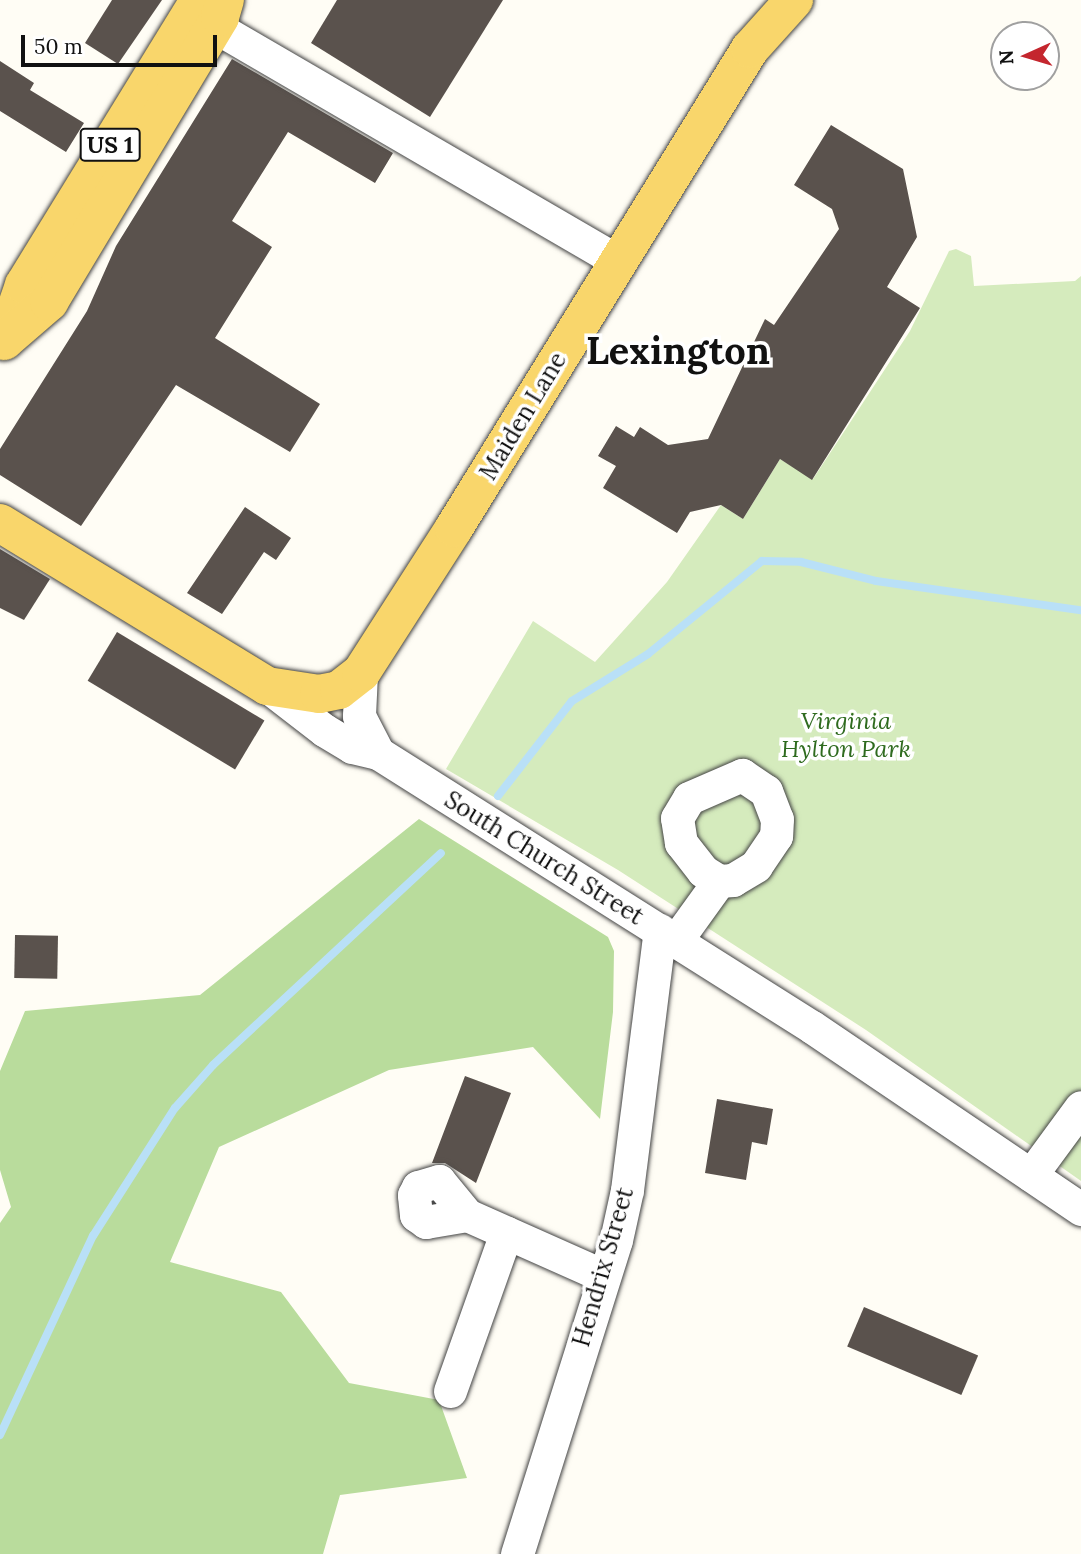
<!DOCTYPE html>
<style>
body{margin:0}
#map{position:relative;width:1081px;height:1554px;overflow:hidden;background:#fffdf5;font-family:Lora,serif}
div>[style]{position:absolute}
.green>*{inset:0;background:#d5ebbd}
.forest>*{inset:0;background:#b9dc9c}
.stream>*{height:8px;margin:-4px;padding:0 4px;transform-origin:4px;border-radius:4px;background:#b9e0f7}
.building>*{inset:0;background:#5a524d;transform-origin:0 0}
.roads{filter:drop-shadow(0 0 2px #444) drop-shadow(0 0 2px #444)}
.minor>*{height:33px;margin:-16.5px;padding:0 16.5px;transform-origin:16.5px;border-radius:16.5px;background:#fff}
.major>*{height:38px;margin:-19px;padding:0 19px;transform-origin:19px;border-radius:19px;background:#f9d66b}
span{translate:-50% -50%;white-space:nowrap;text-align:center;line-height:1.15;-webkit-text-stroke:7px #fff;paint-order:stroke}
.shield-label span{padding:2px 5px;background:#fff;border:2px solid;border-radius:5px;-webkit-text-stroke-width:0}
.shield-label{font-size:23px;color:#111;font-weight:700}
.street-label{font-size:24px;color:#111}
.park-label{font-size:24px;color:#2f6b1f;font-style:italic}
.town-label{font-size:38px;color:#111;font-weight:700}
.north{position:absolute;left:990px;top:21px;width:70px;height:70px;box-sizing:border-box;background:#fff;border:2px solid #a0a0a0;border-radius:50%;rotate:266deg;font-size:19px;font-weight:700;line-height:28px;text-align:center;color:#111}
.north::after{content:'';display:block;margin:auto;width:24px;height:32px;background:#c4262e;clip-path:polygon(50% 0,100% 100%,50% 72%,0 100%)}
.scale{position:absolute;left:21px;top:35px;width:196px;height:32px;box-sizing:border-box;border:4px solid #111;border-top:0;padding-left:9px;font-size:21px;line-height:24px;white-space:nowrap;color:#111;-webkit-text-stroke:5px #fff;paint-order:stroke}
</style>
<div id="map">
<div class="green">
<i style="clip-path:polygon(956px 249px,971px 256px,974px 286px,1075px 281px,1081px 276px,1081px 1181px,866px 1030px,618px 870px,446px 769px,533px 621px,595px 662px,667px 582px,721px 505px,743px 519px,780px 459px,813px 479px,910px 331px,949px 251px)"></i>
</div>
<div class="forest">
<i style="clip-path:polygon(419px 819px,608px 937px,614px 951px,613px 1012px,600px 1119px,533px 1047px,389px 1070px,219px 1147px,170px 1262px,281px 1292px,349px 1383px,439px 1400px,467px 1478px,340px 1495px,323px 1554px,0 1554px,0 1223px,11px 1207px,0 1170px,0 1071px,25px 1011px,200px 995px)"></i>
</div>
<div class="stream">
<i style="left:498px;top:796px;width:120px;rotate:-52.1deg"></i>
<i style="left:572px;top:701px;width:89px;rotate:-31.7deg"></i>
<i style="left:648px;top:654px;width:147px;rotate:-39.2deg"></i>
<i style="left:762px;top:561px;width:39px;rotate:1deg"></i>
<i style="left:801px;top:562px;width:77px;rotate:14.2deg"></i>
<i style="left:876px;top:581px;width:207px;rotate:8.1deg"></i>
<i style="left:0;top:1435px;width:220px;rotate:-65deg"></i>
<i style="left:93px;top:1236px;width:152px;rotate:-57.4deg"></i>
<i style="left:175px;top:1108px;width:57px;rotate:-48.5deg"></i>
<i style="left:213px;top:1065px;width:311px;rotate:-42.9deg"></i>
</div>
<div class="building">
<i style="clip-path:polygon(112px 0,162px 0,118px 64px,85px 43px)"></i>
<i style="clip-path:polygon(337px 0,503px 0,430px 117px,311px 43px)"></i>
<i style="clip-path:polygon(232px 59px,393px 153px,375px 183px,288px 132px,232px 221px,272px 247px,215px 338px,320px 404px,290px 452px,176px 385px,81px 526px,0 475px,0 449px,87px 311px,116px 246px)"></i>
<i style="clip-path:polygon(0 61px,34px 83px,30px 90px,84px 123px,66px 152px,0 111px)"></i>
<i style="clip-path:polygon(831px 125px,903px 169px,917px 237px,887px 287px,920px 308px,812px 480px,780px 459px,743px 519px,721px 505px,690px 512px,677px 533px,603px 488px,616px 466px,598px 456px,616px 426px,634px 437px,640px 427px,668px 445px,708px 439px,765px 319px,774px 325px,839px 229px,832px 209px,794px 185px)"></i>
<i style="clip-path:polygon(245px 507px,291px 538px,276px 560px,264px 552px,222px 614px,187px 593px)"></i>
<i style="clip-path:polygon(0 549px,50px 579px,24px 620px,0 608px)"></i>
<i style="left:117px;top:632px;width:172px;height:57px;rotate:31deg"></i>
<i style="left:15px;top:935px;width:43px;height:43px;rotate:1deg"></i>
<i style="clip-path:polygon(465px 1076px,511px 1093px,476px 1183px,445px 1163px,432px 1163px)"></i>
<i style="clip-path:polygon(717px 1099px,773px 1109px,767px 1145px,752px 1142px,746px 1180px,705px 1173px)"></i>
<i style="left:864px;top:1307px;width:124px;height:43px;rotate:23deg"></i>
</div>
<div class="roads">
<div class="minor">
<i style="left:214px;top:26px;width:467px;rotate:30.2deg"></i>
<i style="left:361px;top:673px;width:43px;rotate:92.7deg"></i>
<i style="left:359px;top:716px;width:42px;rotate:62.8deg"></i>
<i style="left:267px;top:686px;width:72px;rotate:37.7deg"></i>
<i style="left:324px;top:730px;width:33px;rotate:31deg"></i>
<i style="left:352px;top:747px;width:27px;rotate:13deg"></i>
<i style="left:378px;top:753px;width:513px;rotate:32.27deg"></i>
<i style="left:812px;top:1027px;width:325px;rotate:34.1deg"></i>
<i style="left:742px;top:775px;width:29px;rotate:34deg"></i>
<i style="left:766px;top:791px;width:30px;rotate:69deg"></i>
<i style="left:777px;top:819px;width:17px;rotate:93deg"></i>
<i style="left:776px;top:836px;width:36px;rotate:124deg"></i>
<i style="left:756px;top:866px;width:27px;rotate:149deg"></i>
<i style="left:733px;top:880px;width:14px;rotate:176deg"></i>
<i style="left:719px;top:881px;width:19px;rotate:-148deg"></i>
<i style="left:703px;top:871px;width:36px;rotate:-128deg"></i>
<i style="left:681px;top:843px;width:25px;rotate:-99deg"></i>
<i style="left:677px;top:818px;width:23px;rotate:-59deg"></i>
<i style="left:689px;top:798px;width:58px;rotate:-23.5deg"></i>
<i style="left:675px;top:942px;width:75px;rotate:-54.2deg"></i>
<i style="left:1031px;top:1175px;width:84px;rotate:-53.7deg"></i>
<i style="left:467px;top:1215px;width:42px;rotate:170.3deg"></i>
<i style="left:426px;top:1222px;width:12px;rotate:-145deg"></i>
<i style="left:416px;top:1215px;width:20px;rotate:-96deg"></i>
<i style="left:414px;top:1195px;width:9px;rotate:-63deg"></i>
<i style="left:418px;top:1187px;width:22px;rotate:-16deg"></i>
<i style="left:439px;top:1181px;width:44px;rotate:50.5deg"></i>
<i style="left:467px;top:1215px;width:150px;rotate:24deg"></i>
<i style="left:450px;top:1391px;width:168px;rotate:-70.5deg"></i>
<i style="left:517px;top:1554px;width:329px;rotate:-72.5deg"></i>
<i style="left:616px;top:1240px;width:51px;rotate:-77.6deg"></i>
<i style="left:627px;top:1190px;width:262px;rotate:-82.8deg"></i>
</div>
<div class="major">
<i style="left:5px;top:340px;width:58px;rotate:-70.9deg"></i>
<i style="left:24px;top:285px;width:334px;rotate:-58.4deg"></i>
<i style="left:4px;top:341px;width:60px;rotate:-40.9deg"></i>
<i style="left:49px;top:302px;width:332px;rotate:-59deg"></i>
<i style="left:220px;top:17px;width:18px;rotate:-74deg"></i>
<i style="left:0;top:523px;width:313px;rotate:31.4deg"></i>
<i style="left:267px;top:686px;width:53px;rotate:8.7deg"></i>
<i style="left:319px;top:694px;width:20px;rotate:-11deg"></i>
<i style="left:339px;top:690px;width:28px;rotate:-38deg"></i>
<i style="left:361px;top:673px;width:172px;rotate:-57.3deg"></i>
<i style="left:454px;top:528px;width:563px;rotate:-58.29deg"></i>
<i style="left:750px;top:49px;width:66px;rotate:-48.1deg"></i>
</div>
</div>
<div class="shield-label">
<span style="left:110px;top:145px">US 1</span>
</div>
<div class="street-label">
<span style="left:523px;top:416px;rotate:-59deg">Maiden Lane</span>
<span style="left:544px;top:858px;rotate:32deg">South Church Street</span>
<span style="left:603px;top:1267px;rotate:-74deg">Hendrix Street</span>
</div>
<div class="park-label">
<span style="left:846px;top:735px">Virginia<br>Hylton Park</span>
</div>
<div class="town-label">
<span style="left:678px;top:351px">Lexington</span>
</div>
<div class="north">N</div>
<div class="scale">50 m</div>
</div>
